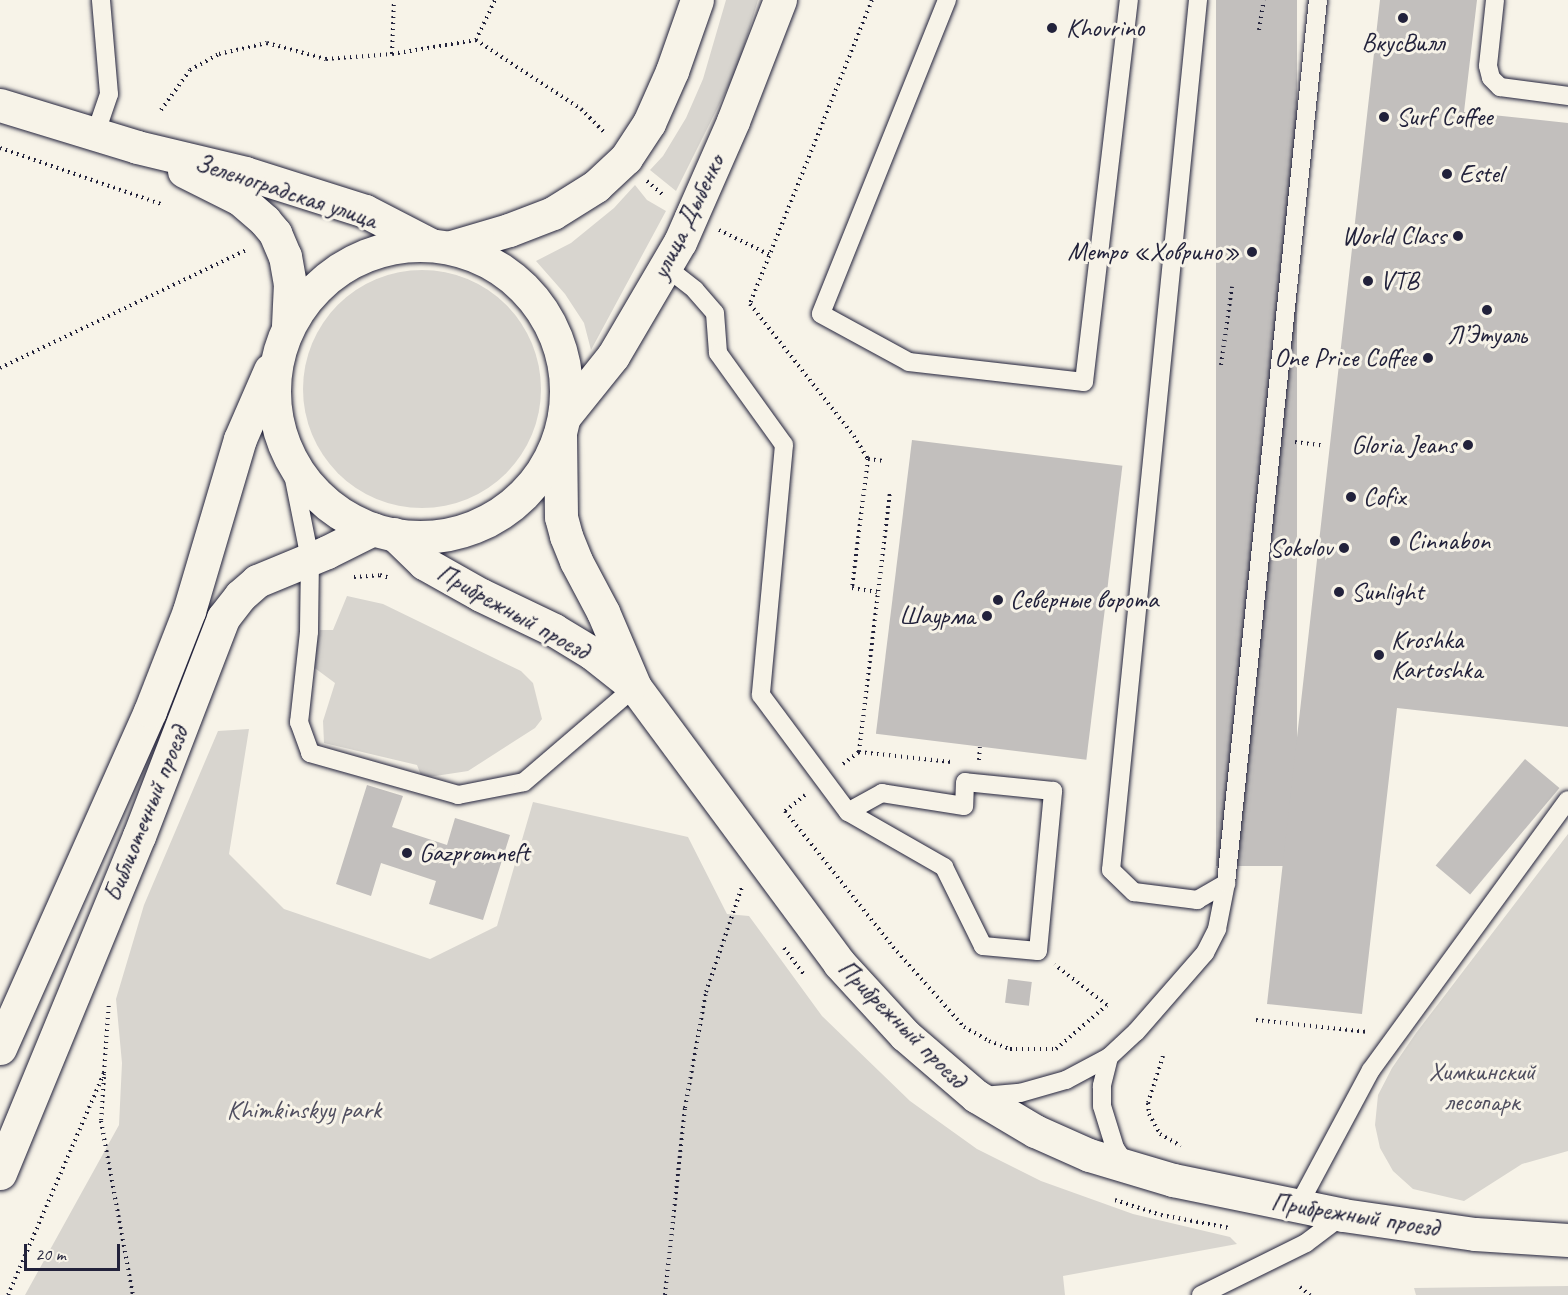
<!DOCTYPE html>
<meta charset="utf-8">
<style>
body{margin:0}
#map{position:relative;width:1568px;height:1295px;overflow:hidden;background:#f7f3e8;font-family:Caveat,sans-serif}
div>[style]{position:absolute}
.green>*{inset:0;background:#d8d5cf}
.round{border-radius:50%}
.building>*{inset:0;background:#c2bfbd;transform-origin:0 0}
.path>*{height:4px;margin-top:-2px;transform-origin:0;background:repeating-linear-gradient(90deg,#22223b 0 1.5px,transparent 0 6px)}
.roads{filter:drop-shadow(0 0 2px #22223b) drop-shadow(0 0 2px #22223b)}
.service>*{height:18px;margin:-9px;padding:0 9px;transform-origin:9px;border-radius:9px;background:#f7f3e8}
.tertiary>*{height:33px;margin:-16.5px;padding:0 16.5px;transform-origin:16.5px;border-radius:16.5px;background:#f7f3e8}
.secondary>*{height:33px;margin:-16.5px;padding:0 16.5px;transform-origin:16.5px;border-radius:16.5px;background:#f7f3e8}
.secondary>.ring{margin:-16.5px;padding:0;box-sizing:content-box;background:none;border:33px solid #f7f3e8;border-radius:50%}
.dots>*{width:16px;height:16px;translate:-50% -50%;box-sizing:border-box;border:3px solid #f7f3e8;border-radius:50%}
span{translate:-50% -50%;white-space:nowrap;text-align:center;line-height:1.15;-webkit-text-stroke:6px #f7f3e8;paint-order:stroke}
.poi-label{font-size:26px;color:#22223b}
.left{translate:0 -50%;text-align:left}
.right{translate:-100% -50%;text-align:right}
.street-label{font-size:26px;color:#22223b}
.park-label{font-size:26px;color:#504f60}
.scale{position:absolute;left:24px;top:1244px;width:96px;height:27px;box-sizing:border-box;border:3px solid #22223b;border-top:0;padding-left:8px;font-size:18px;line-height:21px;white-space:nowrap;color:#22223b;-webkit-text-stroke:4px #f7f3e8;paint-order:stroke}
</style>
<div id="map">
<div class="green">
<i style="clip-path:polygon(726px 0,758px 0,738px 67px,676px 191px,650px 170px,663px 156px,686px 118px,703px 79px)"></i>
<i style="clip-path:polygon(635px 185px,647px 200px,666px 211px,591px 350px,584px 323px,565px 294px,536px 261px,571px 243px,614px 208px)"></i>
<i class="round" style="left:303px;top:270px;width:238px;height:238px"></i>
<i style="clip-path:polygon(347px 596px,383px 604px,521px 671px,533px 683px,542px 719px,535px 728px,468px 771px,422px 778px,417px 765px,324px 743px,323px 721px,335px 683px,312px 666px,320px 630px,333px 630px)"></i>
<i style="clip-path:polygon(249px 729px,229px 854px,284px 909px,430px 959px,497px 926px,533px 802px,688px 837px,727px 914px,749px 916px,822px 1016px,910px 1101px,977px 1149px,1041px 1181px,1133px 1214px,1230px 1237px,1237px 1244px,1063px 1276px,1065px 1295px,25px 1295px,119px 1125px,122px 1063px,116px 999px,144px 905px,218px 731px)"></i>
<i style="clip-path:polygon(1568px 834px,1568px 1151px,1522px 1164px,1464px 1201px,1413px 1189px,1393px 1171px,1380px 1148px,1375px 1125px,1378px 1095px,1392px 1068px,1416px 1033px)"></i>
<i style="clip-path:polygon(1568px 1286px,1568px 1295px,1416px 1295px,1414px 1288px)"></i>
</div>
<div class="building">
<i style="left:1216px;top:0;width:81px;height:866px"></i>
<i style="clip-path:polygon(1380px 0,1477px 0,1464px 112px,1568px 123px,1568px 727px,1397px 708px,1362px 1014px,1267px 1004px)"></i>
<i style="left:912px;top:440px;width:212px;height:296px;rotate:7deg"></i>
<i style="left:1525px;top:759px;width:45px;height:139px;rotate:40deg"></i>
<i style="clip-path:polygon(367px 785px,403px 796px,392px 827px,447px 845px,455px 818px,510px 835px,483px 920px,429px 904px,436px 881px,381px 863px,371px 896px,336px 884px)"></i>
<i style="left:1008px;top:979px;width:24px;height:24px;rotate:7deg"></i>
</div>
<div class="path">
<i style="left:872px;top:0;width:328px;rotate:111.9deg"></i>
<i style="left:750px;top:304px;width:168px;rotate:51.8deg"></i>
<i style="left:854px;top:436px;width:27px;rotate:59deg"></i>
<i style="left:868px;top:459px;width:130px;rotate:97.1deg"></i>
<i style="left:852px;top:588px;width:25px;rotate:9deg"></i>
<i style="left:1259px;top:30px;width:30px;rotate:-81deg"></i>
<i style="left:476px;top:40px;width:44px;rotate:-64.6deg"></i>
<i style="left:392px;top:54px;width:54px;rotate:-87.9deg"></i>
<i style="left:161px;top:110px;width:49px;rotate:-54.1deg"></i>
<i style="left:190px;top:70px;width:33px;rotate:-29deg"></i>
<i style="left:219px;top:54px;width:49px;rotate:-12.9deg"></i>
<i style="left:267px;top:43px;width:61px;rotate:15.2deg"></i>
<i style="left:326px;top:59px;width:66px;rotate:-4.3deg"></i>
<i style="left:392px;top:54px;width:85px;rotate:-9.5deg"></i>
<i style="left:476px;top:40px;width:126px;rotate:33.3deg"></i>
<i style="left:581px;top:109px;width:33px;rotate:45deg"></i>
<i style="left:0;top:148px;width:170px;rotate:19.2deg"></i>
<i style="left:647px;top:181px;width:23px;rotate:41deg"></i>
<i style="left:719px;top:230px;width:57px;rotate:26.1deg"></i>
<i style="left:1221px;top:365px;width:79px;rotate:-82deg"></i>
<i style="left:0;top:368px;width:273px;rotate:-25.6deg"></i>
<i style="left:1295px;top:442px;width:26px;rotate:7deg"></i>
<i style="left:868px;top:459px;width:16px;rotate:7deg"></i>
<i style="left:354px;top:577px;width:26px;rotate:-4deg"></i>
<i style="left:380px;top:575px;width:10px;rotate:17deg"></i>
<i style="left:859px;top:752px;width:93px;rotate:6.2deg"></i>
<i style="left:979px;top:760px;width:13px;rotate:-86deg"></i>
<i style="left:843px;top:764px;width:20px;rotate:-37deg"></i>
<i style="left:859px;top:752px;width:261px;rotate:-83.2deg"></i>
<i style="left:805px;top:795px;width:26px;rotate:141deg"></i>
<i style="left:785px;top:811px;width:174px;rotate:51.5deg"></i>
<i style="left:893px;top:947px;width:107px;rotate:48.4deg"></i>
<i style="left:964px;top:1027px;width:29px;rotate:29deg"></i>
<i style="left:989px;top:1041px;width:22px;rotate:21deg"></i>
<i style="left:1010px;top:1049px;width:46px"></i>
<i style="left:1056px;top:1049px;width:67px;rotate:-40.8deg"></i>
<i style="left:1107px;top:1005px;width:66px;rotate:-142.4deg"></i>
<i style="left:784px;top:948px;width:34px;rotate:53deg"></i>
<i style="left:1256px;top:1020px;width:113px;rotate:6.1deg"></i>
<i style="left:1163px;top:1056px;width:49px;rotate:107.7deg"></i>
<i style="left:1148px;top:1103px;width:11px;rotate:85deg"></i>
<i style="left:1149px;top:1114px;width:23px;rotate:61deg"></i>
<i style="left:1160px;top:1134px;width:24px;rotate:30deg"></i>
<i style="left:104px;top:1077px;width:44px;rotate:93.9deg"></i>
<i style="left:101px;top:1121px;width:177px;rotate:79.6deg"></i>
<i style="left:1115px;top:1200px;width:48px;rotate:18.1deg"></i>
<i style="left:1161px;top:1215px;width:70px;rotate:10.7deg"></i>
<i style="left:1300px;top:1287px;width:13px;rotate:39deg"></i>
<i style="left:8px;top:1295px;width:242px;rotate:-66.6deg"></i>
<i style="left:104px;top:1073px;width:72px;rotate:-86deg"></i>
<i style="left:665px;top:1295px;width:188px;rotate:-83.9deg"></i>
<i style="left:685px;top:1108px;width:118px;rotate:-79.7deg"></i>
<i style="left:706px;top:992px;width:111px;rotate:-71.1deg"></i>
</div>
<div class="roads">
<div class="service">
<i style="left:947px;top:0;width:338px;rotate:111.9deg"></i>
<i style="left:821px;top:314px;width:100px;rotate:28.6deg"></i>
<i style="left:909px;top:362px;width:176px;rotate:6.5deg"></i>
<i style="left:1084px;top:382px;width:385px;rotate:-83.3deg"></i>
<i style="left:1198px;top:0;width:874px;rotate:95.71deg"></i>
<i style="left:1111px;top:870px;width:32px;rotate:44deg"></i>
<i style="left:1134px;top:892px;width:64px;rotate:7.2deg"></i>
<i style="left:1197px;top:900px;width:34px;rotate:-30deg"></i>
<i style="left:1495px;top:0;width:66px;rotate:96.1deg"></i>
<i style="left:1488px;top:66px;width:12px;rotate:76deg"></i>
<i style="left:1491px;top:78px;width:13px;rotate:45deg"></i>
<i style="left:1500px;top:87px;width:69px;rotate:7.5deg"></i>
<i style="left:95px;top:135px;width:43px;rotate:-71.1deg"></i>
<i style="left:109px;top:94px;width:94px;rotate:-94.9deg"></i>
<i style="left:666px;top:267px;width:37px;rotate:38deg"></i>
<i style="left:695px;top:290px;width:30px;rotate:49deg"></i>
<i style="left:715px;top:313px;width:40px;rotate:85.7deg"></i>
<i style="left:718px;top:353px;width:113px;rotate:54.3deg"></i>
<i style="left:784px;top:445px;width:251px;rotate:95.3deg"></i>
<i style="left:761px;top:695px;width:146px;rotate:53.4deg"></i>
<i style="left:848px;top:812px;width:111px;rotate:29.8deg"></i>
<i style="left:944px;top:867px;width:88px;rotate:63.7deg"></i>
<i style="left:983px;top:946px;width:55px;rotate:5.2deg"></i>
<i style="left:1038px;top:951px;width:161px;rotate:-84.6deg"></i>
<i style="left:1053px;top:791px;width:88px;rotate:-174.2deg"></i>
<i style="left:965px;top:782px;width:24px;rotate:92deg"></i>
<i style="left:964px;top:806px;width:83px;rotate:-171deg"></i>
<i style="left:882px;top:793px;width:39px;rotate:151deg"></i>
<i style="left:290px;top:459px;width:102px;rotate:78.7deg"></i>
<i style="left:310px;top:559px;width:73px;rotate:90.8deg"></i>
<i style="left:309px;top:632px;width:91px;rotate:96.3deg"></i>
<i style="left:299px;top:722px;width:33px;rotate:70deg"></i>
<i style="left:310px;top:753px;width:154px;rotate:15.8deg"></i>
<i style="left:458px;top:795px;width:67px;rotate:-11.1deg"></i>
<i style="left:524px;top:782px;width:146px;rotate:-40.6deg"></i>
<i style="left:1109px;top:1057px;width:30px;rotate:104deg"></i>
<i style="left:1102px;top:1086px;width:20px;rotate:90deg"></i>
<i style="left:1102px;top:1106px;width:44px;rotate:72.8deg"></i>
<i style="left:1115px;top:1148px;width:22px;rotate:56deg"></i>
<i style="left:983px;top:1096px;width:37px;rotate:-5deg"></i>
<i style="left:1020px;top:1093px;width:48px;rotate:-15.8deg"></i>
<i style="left:1066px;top:1080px;width:49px;rotate:-28.1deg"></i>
<i style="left:1109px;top:1057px;width:37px;rotate:-43deg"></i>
<i style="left:1136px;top:1032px;width:105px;rotate:-48.9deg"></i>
<i style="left:1205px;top:953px;width:27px;rotate:-63deg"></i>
<i style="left:1217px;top:929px;width:47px;rotate:-78.9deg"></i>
<i style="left:1226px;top:883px;width:888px;rotate:-84.05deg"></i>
<i style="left:1298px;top:1206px;width:154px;rotate:-61.8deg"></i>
<i style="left:1371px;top:1070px;width:334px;rotate:-53.9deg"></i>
<i style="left:1201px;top:1295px;width:117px;rotate:-26.3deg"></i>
<i style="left:1306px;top:1243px;width:46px;rotate:-37.1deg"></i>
</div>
<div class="tertiary">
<i style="left:0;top:105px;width:143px;rotate:17deg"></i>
<i style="left:137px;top:147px;width:111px;rotate:13.5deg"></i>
<i style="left:245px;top:173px;width:126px;rotate:17.6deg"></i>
<i style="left:365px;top:211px;width:74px;rotate:27.3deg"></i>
<i style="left:184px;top:171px;width:63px;rotate:26.6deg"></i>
<i style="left:240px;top:199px;width:33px;rotate:41deg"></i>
<i style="left:265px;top:221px;width:16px;rotate:50deg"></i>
<i style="left:275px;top:233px;width:25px;rotate:67deg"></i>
<i style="left:285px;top:256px;width:27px;rotate:80deg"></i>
<i style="left:290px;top:283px;width:43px;rotate:92.7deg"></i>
<i style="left:560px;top:434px;width:83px;rotate:89.3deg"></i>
<i style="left:561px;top:517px;width:20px;rotate:75deg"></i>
<i style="left:566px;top:536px;width:27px;rotate:68deg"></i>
<i style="left:576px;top:561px;width:58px;rotate:62.1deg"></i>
<i style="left:603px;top:612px;width:82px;rotate:66.9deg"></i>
<i style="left:635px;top:687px;width:343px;rotate:53.5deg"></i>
<i style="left:839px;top:963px;width:98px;rotate:47.5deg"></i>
<i style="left:905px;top:1035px;width:94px;rotate:40.7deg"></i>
<i style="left:976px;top:1096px;width:69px;rotate:30.7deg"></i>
<i style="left:1035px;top:1131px;width:59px;rotate:24deg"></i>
<i style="left:1089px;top:1155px;width:88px;rotate:16.6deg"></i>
<i style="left:1173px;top:1180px;width:174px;rotate:11.6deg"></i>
<i style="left:1343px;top:1215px;width:133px;rotate:8.2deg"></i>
<i style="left:1475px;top:1234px;width:93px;rotate:3.7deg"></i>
<i style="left:394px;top:534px;width:42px;rotate:44deg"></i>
<i style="left:424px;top:563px;width:65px;rotate:29.3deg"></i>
<i style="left:481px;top:595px;width:81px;rotate:25.6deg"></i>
<i style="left:554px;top:630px;width:44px;rotate:31.2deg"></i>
<i style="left:592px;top:653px;width:50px;rotate:38.5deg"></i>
</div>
<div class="secondary">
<i class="ring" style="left:274px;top:245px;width:259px;height:259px"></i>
<i style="left:451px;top:247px;width:60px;rotate:-16.3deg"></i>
<i style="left:509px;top:230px;width:47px;rotate:-21.1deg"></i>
<i style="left:553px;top:213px;width:51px;rotate:-32.1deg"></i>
<i style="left:596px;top:186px;width:41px;rotate:-43deg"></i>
<i style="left:626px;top:158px;width:42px;rotate:-56.7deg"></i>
<i style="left:649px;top:123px;width:57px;rotate:-66.1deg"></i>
<i style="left:672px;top:71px;width:75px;rotate:-70.6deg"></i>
<i style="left:564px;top:417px;width:78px;rotate:-51.2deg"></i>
<i style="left:613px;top:356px;width:132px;rotate:-59.6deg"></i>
<i style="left:680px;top:242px;width:132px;rotate:-66.3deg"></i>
<i style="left:733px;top:121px;width:130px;rotate:-68.8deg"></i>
<i style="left:0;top:1048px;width:369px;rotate:-66deg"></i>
<i style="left:150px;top:711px;width:107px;rotate:-68.7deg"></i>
<i style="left:189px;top:611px;width:179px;rotate:-73.5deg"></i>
<i style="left:240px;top:439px;width:75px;rotate:-66.5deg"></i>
<i style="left:0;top:1173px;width:365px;rotate:-67.6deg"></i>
<i style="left:139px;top:836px;width:234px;rotate:-68.9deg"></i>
<i style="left:223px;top:618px;width:28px;rotate:-52deg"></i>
<i style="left:240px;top:596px;width:23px;rotate:-41deg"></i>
<i style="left:257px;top:581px;width:76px;rotate:-22.5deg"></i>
<i style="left:327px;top:552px;width:51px;rotate:-26.6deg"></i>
</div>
</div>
<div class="dots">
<i style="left:1403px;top:18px;background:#22223b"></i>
<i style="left:1052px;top:28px;background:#22223b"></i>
<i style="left:1384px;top:117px;background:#22223b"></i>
<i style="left:1447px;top:174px;background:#22223b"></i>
<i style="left:1458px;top:236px;background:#22223b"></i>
<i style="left:1252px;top:252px;background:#22223b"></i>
<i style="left:1368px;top:281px;background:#22223b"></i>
<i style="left:1487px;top:310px;background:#22223b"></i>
<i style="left:1428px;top:358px;background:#22223b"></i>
<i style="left:1468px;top:445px;background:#22223b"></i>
<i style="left:1351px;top:497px;background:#22223b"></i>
<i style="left:1395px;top:541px;background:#22223b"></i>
<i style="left:1344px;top:548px;background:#22223b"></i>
<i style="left:1339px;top:592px;background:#22223b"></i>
<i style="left:998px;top:600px;background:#22223b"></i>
<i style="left:987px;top:616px;background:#22223b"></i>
<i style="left:1379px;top:655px;background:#22223b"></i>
<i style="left:407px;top:853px;background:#22223b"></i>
</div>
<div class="poi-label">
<span class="left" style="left:1066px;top:28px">Khovrino</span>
<span style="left:1403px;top:43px">ВкусВилл</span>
<span class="left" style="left:1396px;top:117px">Surf Coffee</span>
<span class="left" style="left:1459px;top:174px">Estel</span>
<span class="right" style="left:1446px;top:236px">World Class</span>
<span class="right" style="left:1240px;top:252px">Метро «Ховрино»</span>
<span class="left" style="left:1380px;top:281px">VTB</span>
<span style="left:1487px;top:335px">Л’Этуаль</span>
<span class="right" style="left:1416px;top:358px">One Price Coffee</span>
<span class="right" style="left:1456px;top:445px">Gloria Jeans</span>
<span class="left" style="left:1363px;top:497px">Cofix</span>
<span class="left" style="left:1407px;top:541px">Cinnabon</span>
<span class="right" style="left:1332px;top:548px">Sokolov</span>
<span class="left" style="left:1351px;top:592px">Sunlight</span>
<span class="left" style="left:1010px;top:600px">Северные ворота</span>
<span class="right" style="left:975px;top:616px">Шаурма</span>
<span class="left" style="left:1391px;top:655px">Kroshka<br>Kartoshka</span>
<span class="left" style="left:419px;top:853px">Gazpromneft</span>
</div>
<div class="street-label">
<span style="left:286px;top:191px;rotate:18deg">Зеленоградская улица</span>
<span style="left:688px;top:217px;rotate:-64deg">улица Дыбенко</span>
<span style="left:513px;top:612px;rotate:29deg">Прибрежный проезд</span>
<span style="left:146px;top:814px;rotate:-68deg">Библиотечный проезд</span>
<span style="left:902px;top:1024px;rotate:45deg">Прибрежный проезд</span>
<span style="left:1355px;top:1215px;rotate:9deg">Прибрежный проезд</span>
</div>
<div class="park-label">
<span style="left:1482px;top:1087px">Химкинский<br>лесопарк</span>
<span style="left:304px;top:1110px">Khimkinskyy park</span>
</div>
<div class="scale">20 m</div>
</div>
